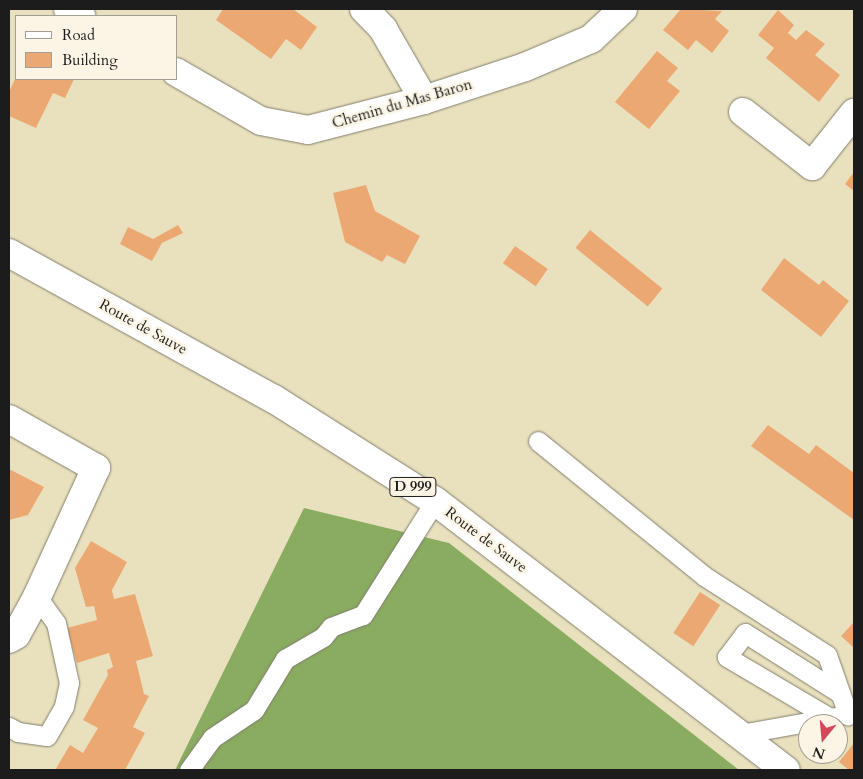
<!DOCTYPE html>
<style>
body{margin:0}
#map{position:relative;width:863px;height:779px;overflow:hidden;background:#e9e1be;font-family:Cardo,serif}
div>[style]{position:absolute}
.forest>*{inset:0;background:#8aac61}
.building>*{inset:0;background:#eca873;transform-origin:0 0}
.roads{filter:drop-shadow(0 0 1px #827e6d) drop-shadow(0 0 1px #827e6d)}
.lane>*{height:19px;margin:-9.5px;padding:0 9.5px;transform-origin:9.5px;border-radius:9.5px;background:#fff}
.street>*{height:28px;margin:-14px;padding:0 14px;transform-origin:14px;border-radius:14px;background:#fff}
.primary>*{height:28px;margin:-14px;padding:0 14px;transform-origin:14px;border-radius:14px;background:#fff}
span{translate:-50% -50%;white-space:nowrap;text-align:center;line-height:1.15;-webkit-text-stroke:5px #fcf5e5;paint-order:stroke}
.shield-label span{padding:1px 4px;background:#fcf5e5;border:1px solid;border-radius:4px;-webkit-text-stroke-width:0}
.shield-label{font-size:14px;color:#1c1c1c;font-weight:700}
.street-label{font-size:15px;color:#1c1c1c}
.frame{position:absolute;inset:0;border:10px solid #1c1c1c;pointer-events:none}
.legend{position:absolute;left:15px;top:15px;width:162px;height:65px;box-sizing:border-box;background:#fcf5e5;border:1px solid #a29e95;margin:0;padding:6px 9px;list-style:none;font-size:15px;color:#1c1c1c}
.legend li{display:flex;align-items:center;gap:10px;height:25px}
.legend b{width:25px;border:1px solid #a29e95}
.north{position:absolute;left:798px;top:714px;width:50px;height:50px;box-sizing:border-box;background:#fcf5e5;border:1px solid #a29e95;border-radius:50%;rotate:197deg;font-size:14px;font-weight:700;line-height:20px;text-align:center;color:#1c1c1c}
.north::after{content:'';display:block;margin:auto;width:18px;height:22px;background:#d1495b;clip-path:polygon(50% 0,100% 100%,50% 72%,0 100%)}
</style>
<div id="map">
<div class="forest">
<i style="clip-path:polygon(304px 508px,449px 543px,739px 770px,175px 770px)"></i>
</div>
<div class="building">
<i style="clip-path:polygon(223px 9px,293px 9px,317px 27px,301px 50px,286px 39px,271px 59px,216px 20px)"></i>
<i style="clip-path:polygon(681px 9px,722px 11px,715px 19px,729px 31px,712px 53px,696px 40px,688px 50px,663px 30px)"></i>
<i style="clip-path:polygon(778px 10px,794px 25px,788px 33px,796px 40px,806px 30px,825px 44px,815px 55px,840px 75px,819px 102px,766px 58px,774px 48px,758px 35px)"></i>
<i style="clip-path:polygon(657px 51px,678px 68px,667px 81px,680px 91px,649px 129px,615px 102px)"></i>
<i style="clip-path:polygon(15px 79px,74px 79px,65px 98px,53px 93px,36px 128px,9px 116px,9px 92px)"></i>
<i style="clip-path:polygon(854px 172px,854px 191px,845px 184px)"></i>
<i style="clip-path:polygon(366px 185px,375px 211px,420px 236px,405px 264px,387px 255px,382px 262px,345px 242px,333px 193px)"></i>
<i style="clip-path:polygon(178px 225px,183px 233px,162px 243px,152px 261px,120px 244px,128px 227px,153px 239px)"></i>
<i style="left:590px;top:230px;width:93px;height:23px;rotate:39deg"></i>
<i style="left:515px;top:246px;width:40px;height:21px;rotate:35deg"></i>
<i style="clip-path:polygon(784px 258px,819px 285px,823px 280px,849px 301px,821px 337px,761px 290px)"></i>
<i style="clip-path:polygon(768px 425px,809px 454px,816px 445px,854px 473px,854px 520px,751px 446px)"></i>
<i style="clip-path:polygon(9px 469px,44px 487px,28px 515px,9px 520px)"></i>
<i style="clip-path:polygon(91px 541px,127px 562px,112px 590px,114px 599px,135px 594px,153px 656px,136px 661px,144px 694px,149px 696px,133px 727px,145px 733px,125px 770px,55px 770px,70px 745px,83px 753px,98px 728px,83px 720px,108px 675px,107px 670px,113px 667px,109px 653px,77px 663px,67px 628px,97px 620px,94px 606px,86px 607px,75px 568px)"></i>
<i style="left:700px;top:592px;width:24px;height:49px;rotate:33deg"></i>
<i style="clip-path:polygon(854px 622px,854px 648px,841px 636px)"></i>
<i style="clip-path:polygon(854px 743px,854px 770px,849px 770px,839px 762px)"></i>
</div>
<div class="roads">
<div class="lane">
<i style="left:538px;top:441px;width:214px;rotate:39.1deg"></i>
<i style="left:704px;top:576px;width:146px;rotate:32.7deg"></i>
<i style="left:827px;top:655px;width:64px;rotate:70.7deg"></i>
<i style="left:830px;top:718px;width:120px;rotate:-149.4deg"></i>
<i style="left:727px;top:657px;width:30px;rotate:-53deg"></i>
<i style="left:745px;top:633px;width:112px;rotate:32.3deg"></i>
<i style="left:9px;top:727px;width:10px;rotate:29deg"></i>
<i style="left:18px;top:732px;width:29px;rotate:8deg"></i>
<i style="left:47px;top:736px;width:34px;rotate:-60deg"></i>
<i style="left:64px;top:706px;width:24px;rotate:-78deg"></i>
<i style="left:69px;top:683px;width:61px;rotate:-102.2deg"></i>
<i style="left:56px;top:623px;width:32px;rotate:-126deg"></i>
<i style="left:740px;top:734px;width:97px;rotate:-10.1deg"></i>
<i style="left:189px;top:770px;width:39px;rotate:-54deg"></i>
<i style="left:212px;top:738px;width:50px;rotate:-33.7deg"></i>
<i style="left:254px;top:710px;width:60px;rotate:-58.7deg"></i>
<i style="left:285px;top:659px;width:44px;rotate:-30.1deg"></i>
<i style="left:323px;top:637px;width:13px;rotate:-51deg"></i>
<i style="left:331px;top:627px;width:34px;rotate:-21deg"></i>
<i style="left:363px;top:615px;width:135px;rotate:-57.7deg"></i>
</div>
<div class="street">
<i style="left:68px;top:9px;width:15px;rotate:28deg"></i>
<i style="left:364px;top:9px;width:28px;rotate:46deg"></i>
<i style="left:383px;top:29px;width:82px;rotate:60deg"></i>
<i style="left:176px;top:72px;width:98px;rotate:30deg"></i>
<i style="left:261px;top:121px;width:48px;rotate:10.8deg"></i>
<i style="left:308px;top:130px;width:120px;rotate:-14.5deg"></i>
<i style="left:424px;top:100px;width:106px;rotate:-18.1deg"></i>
<i style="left:525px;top:67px;width:72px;rotate:-23deg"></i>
<i style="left:591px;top:39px;width:44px;rotate:-43.2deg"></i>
<i style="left:743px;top:112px;width:88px;rotate:38deg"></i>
<i style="left:812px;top:166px;width:68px;rotate:-51.6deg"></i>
<i style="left:9px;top:419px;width:100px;rotate:29.4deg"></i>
<i style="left:96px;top:468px;width:142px;rotate:114.6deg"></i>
<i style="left:37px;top:597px;width:43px;rotate:118.9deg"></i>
<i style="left:16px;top:635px;width:8px;rotate:150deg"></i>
</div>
<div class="primary">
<i style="left:9px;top:253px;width:303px;rotate:28.9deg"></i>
<i style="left:274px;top:399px;width:191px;rotate:32.4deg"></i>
<i style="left:435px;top:501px;width:442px;rotate:37.5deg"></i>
</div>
</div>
<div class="shield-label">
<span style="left:413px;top:487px">D 999</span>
</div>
<div class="street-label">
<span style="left:402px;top:104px;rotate:-16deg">Chemin du Mas Baron</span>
<span style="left:143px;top:327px;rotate:29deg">Route de Sauve</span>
<span style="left:486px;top:540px;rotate:37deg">Route de Sauve</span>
</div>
<div class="frame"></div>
<ul class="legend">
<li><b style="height:6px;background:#fff"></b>Road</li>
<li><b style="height:14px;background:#eca873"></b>Building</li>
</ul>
<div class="north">N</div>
</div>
